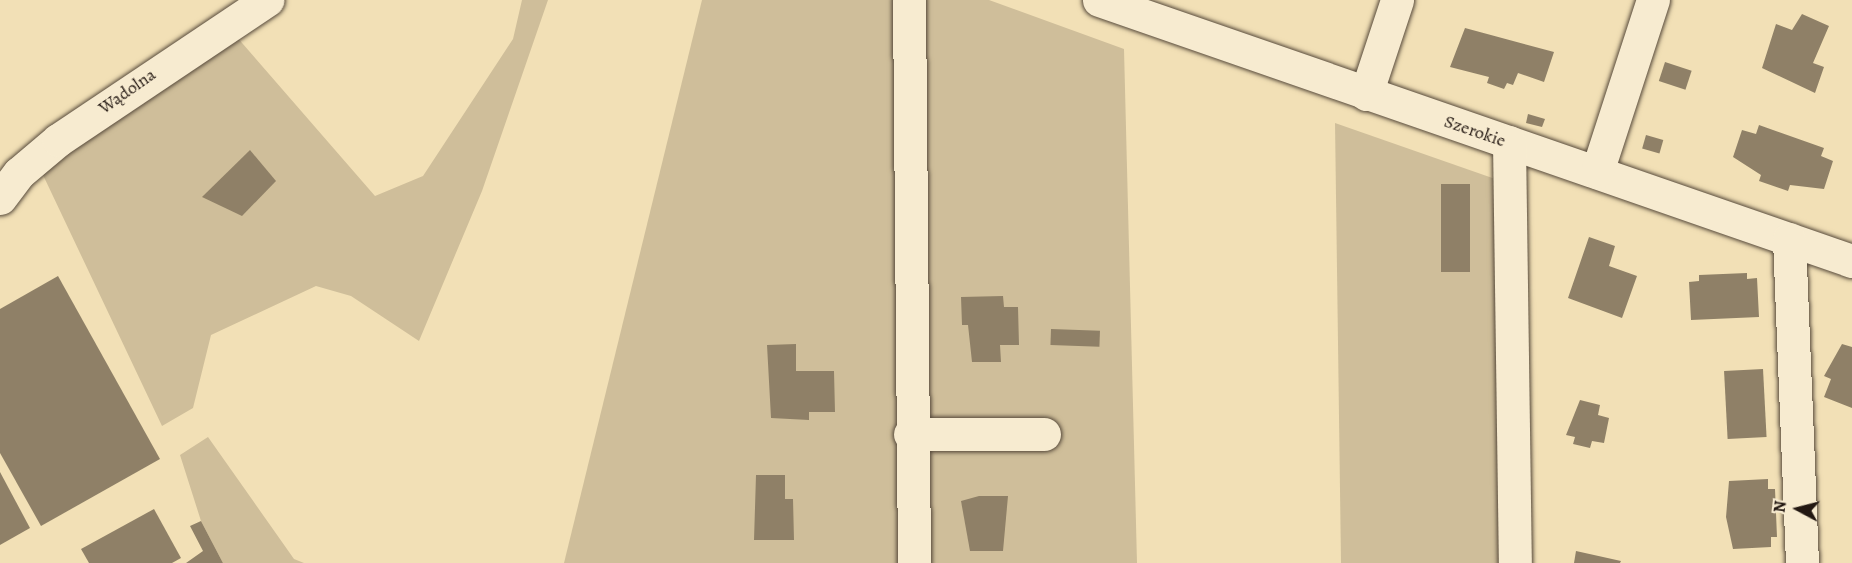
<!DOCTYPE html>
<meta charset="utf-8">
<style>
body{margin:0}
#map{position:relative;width:1852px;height:563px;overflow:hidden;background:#f2e0b6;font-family:Alegreya,serif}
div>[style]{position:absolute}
.green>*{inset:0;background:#cfbe9a}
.building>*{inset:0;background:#8f8067;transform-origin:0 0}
.roads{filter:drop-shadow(0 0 2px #574a3b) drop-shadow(0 0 2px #574a3b)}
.minor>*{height:33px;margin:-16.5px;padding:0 16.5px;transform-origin:16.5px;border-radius:16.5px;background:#f7ebd0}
span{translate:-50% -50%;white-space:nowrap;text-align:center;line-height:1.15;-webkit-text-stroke:4.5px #f7ebd0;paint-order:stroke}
.street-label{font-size:18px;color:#231812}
.north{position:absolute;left:1768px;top:479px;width:60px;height:60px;-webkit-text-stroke:4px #f7ebd0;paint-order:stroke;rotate:277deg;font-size:16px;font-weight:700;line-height:24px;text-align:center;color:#231812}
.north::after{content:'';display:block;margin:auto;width:21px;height:27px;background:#231812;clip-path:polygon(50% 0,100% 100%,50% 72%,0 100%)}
</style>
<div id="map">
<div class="green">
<i style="clip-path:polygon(522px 0,548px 0,482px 191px,419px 341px,351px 296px,316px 286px,211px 335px,193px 408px,162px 426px,43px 175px,123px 111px,236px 36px,375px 196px,423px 176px,513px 39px)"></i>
<i style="clip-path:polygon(702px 0,989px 0,1124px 49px,1137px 563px,564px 563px)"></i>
<i style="clip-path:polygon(1335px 123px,1501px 181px,1516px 563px,1341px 563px)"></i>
<i style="clip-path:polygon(208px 437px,294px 559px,304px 563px,223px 563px,201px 521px,180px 455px)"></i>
</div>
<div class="building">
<i style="clip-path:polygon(1802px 14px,1829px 26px,1813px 63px,1824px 67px,1815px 93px,1762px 68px,1776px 24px,1792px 30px)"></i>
<i style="clip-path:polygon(1465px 28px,1554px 52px,1544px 82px,1518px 73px,1513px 85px,1507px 83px,1504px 89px,1487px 83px,1489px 77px,1450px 67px)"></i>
<i style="left:1665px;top:62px;width:28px;height:20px;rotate:18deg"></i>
<i style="clip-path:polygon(1528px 114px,1545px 119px,1542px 127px,1526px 123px)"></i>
<i style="clip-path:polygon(1759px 125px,1824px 148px,1821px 156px,1833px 161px,1824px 189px,1790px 185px,1788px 191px,1759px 181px,1761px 175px,1733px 157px,1742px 130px,1756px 134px)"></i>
<i style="left:1646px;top:135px;width:18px;height:14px;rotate:16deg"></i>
<i style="clip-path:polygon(250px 150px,276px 181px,242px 216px,202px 197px)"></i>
<i style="left:1441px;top:184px;width:29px;height:88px"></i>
<i style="clip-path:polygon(1589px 237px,1615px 246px,1609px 266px,1637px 276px,1622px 318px,1568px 298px)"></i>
<i style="clip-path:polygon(1747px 273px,1747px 279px,1757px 278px,1759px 317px,1691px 320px,1689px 282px,1699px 281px,1699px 275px)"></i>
<i style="clip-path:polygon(58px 276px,160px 459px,41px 526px,0 453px,0 309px)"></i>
<i style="clip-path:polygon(1003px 296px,1004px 307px,1018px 307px,1019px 345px,1000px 345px,1001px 362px,972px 362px,968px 325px,962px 325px,961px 297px)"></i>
<i style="left:1051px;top:329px;width:49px;height:16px;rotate:2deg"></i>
<i style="clip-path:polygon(796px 344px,796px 371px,834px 371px,835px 412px,809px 412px,809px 420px,771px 418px,767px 345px)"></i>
<i style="clip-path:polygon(1842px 344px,1852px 347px,1852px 408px,1824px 397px,1831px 379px,1824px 376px)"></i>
<i style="left:1763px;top:369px;width:68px;height:39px;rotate:87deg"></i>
<i style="clip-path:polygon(1580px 400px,1600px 405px,1598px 415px,1609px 418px,1604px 443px,1592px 441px,1590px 448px,1573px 444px,1575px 437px,1566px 435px)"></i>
<i style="clip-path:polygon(0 472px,30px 528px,0 545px)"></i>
<i style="clip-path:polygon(756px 475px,785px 475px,785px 499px,793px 499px,794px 540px,754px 540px)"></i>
<i style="clip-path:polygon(1768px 479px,1768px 489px,1775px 489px,1777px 537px,1771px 537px,1771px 547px,1733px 549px,1726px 517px,1729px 481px)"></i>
<i style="clip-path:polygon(979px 496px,1008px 496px,1003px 551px,970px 551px,961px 501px)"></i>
<i style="clip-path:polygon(154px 509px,181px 558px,172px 563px,89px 563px,81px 549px)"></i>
<i style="clip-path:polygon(201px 521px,223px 563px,186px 563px,203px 551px,190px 526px)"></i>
<i style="clip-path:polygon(1576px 551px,1621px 561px,1620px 563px,1574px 563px)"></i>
</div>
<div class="roads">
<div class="minor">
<i style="left:909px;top:0;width:563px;rotate:89.49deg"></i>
<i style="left:1099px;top:0;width:797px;rotate:19.12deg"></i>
<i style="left:1366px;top:94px;width:99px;rotate:-71.7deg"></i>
<i style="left:1509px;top:142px;width:421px;rotate:89.2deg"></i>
<i style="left:1597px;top:172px;width:181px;rotate:-72deg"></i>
<i style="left:0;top:198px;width:31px;rotate:-53deg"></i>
<i style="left:19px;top:173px;width:51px;rotate:-40.2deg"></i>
<i style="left:58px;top:140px;width:252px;rotate:-33.8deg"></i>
<i style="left:1789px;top:239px;width:324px;rotate:87.7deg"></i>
<i style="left:910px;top:434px;width:134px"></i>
</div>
</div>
<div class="street-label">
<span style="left:127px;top:91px;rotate:-35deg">Wądolna</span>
<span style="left:1475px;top:131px;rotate:19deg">Szerokie</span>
</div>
<div class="north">N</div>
</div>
